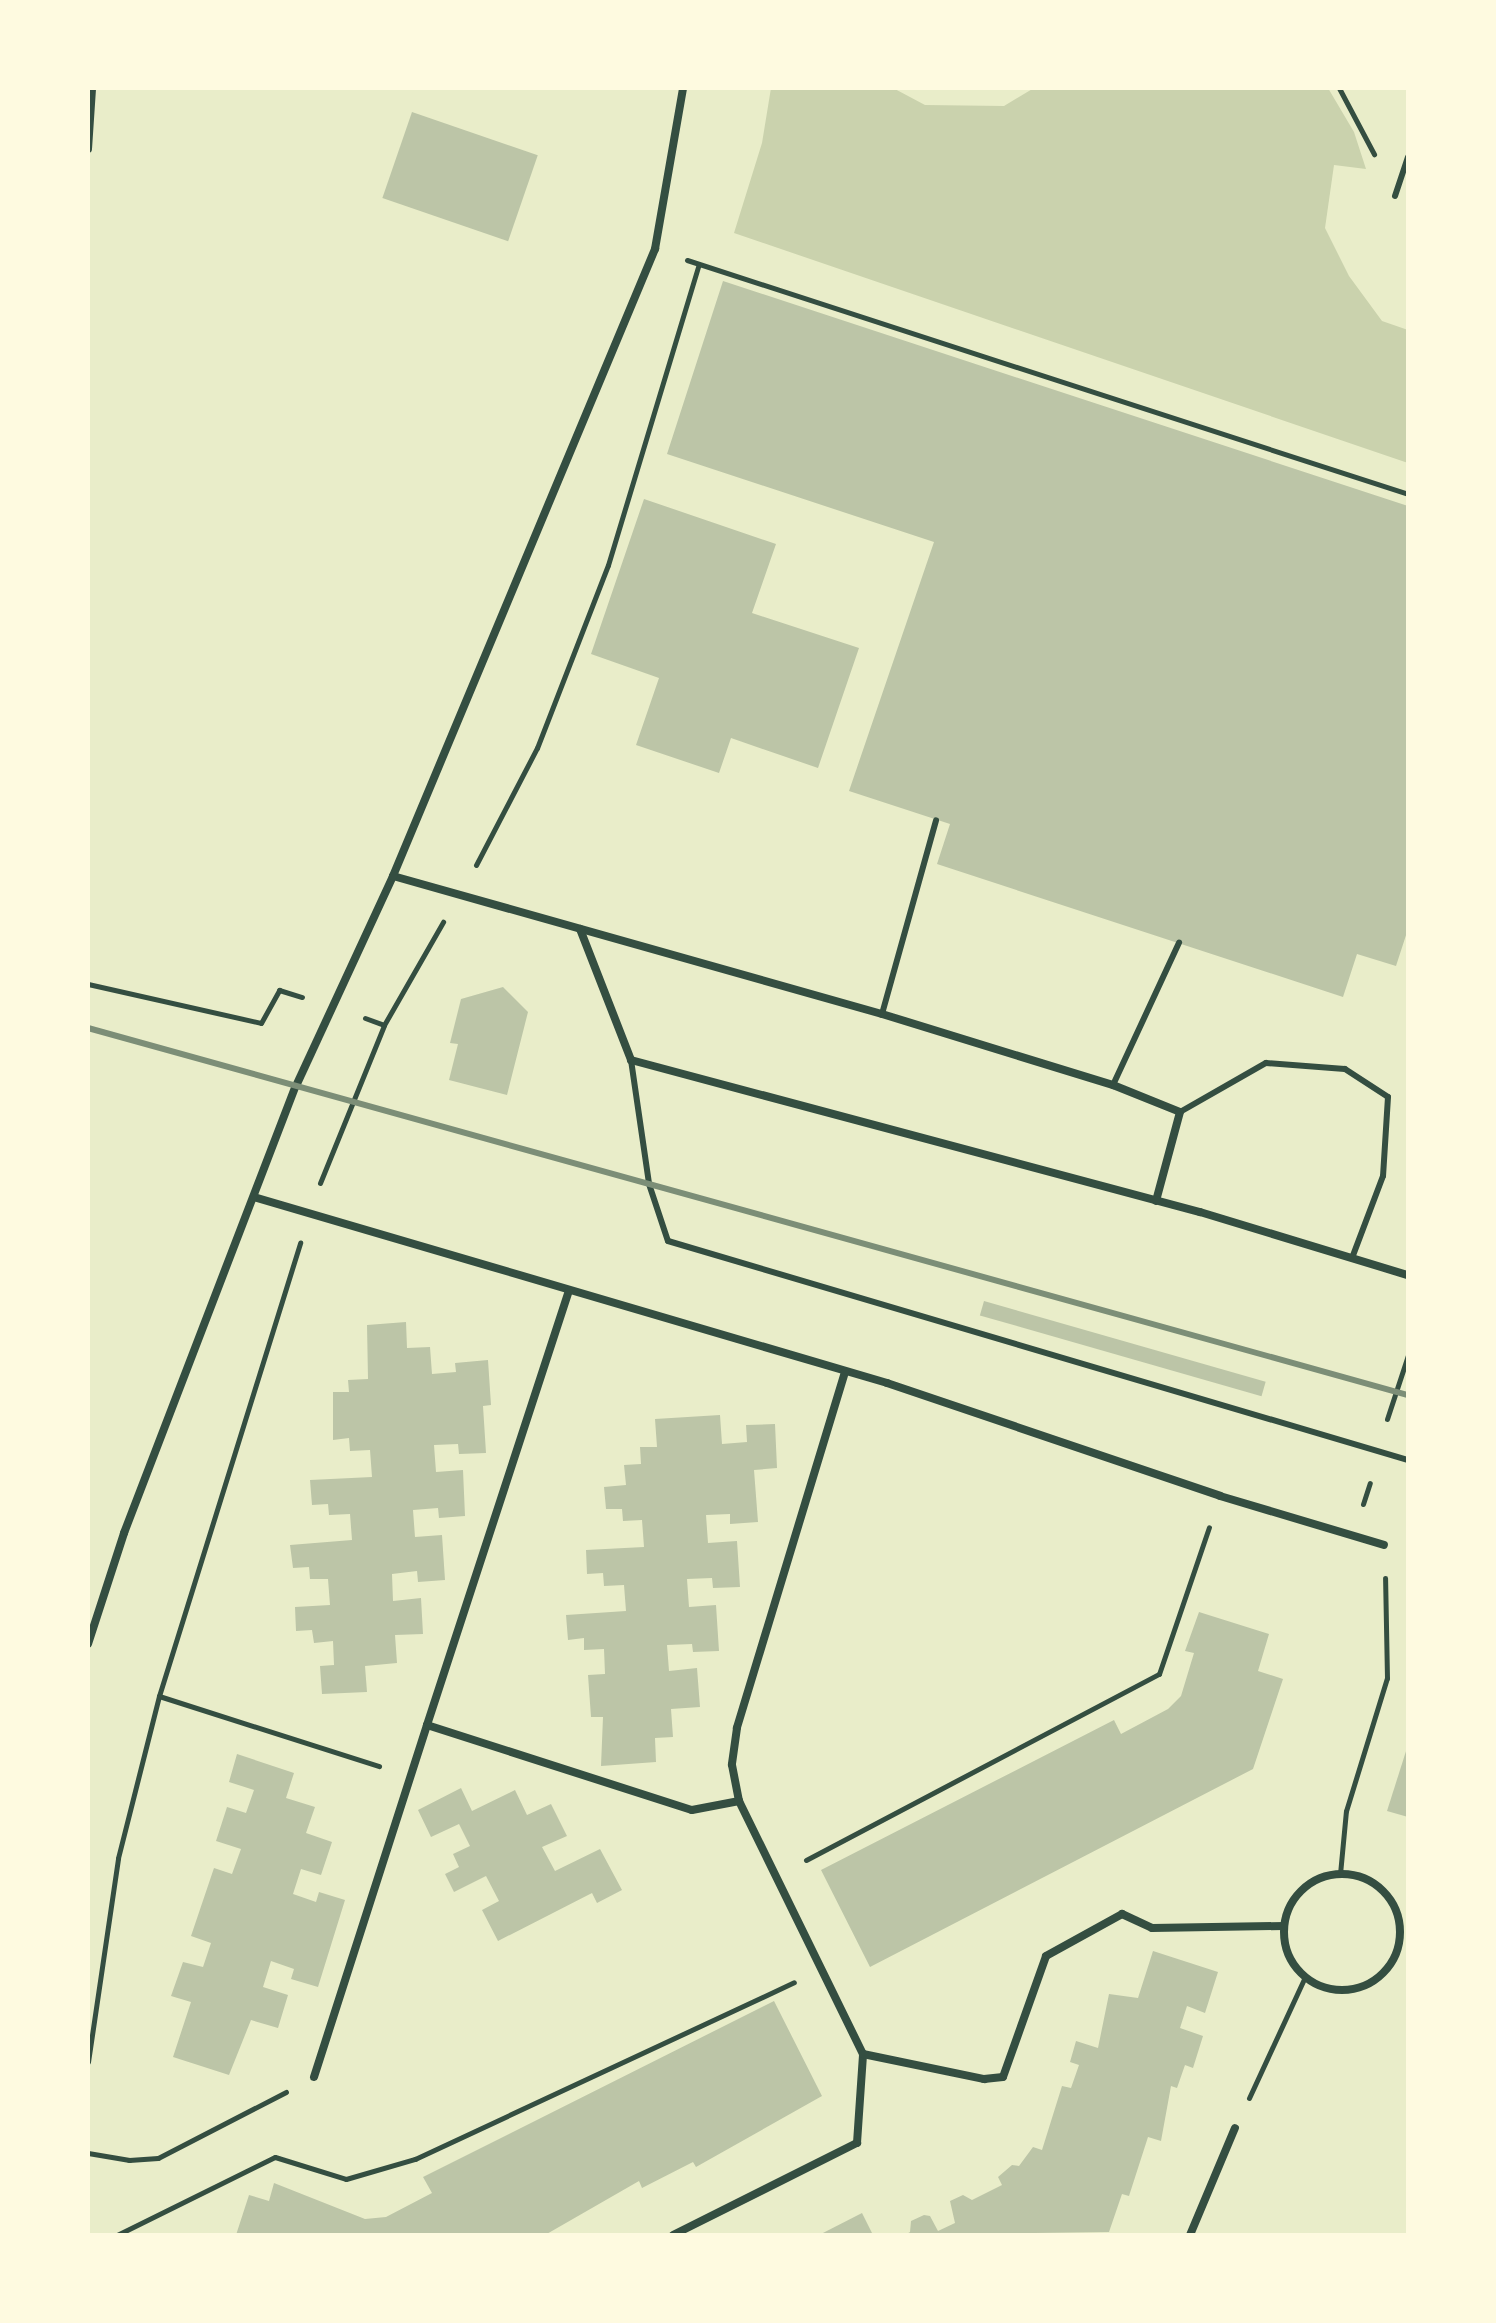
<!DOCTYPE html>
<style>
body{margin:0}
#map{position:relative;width:1496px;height:2323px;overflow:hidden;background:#e9edc9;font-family:Signika,sans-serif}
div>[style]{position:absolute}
.green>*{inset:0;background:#cad2ad}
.building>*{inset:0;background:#bcc5a7;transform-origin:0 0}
.path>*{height:5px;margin:-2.5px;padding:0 2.5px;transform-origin:2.5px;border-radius:2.5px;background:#344e41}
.service>*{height:6px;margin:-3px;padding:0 3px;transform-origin:3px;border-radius:3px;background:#344e41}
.minor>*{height:8px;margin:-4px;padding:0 4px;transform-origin:4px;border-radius:4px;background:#344e41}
.minor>.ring{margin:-4px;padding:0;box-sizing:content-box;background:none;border:8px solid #344e41;border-radius:50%}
.rail>*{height:6px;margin:-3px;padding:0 3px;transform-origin:3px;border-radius:3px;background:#7c8e77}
span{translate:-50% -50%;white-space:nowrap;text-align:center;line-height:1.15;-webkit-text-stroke:6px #fefae0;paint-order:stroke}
.frame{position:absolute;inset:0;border:90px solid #fefae0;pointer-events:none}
</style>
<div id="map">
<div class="green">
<i style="clip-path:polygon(771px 88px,893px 88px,925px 105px,1004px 106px,1034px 88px,1328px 88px,1354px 132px,1366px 169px,1334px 165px,1325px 228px,1349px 276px,1382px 321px,1408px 330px,1408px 463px,734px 233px,762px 143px)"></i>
</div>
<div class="building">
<i style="left:412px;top:112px;width:133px;height:91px;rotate:19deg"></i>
<i style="clip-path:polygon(723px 281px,1408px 506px,1408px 929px,1396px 966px,1357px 954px,1343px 997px,937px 864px,950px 824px,849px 791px,934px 542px,667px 454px)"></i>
<i style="clip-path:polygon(644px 499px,776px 544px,752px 613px,859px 648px,818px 768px,731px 738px,719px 773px,636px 745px,659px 678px,591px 654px)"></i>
<i style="clip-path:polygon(503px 987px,528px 1012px,507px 1095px,449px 1080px,458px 1044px,450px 1043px,461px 999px)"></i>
<i style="left:984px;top:1301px;width:293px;height:15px;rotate:16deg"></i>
<i style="clip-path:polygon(406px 1322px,407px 1348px,430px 1347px,432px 1374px,456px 1372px,455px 1363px,488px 1360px,491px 1405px,483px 1406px,486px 1453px,459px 1454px,458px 1444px,434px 1445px,436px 1472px,463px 1470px,465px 1516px,439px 1518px,438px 1508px,413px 1510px,415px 1537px,442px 1535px,445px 1580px,418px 1582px,417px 1571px,392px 1574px,393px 1601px,421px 1598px,423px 1634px,395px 1635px,397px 1663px,365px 1666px,367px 1692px,322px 1694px,320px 1666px,334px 1665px,333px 1641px,314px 1643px,312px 1630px,296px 1631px,295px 1607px,330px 1605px,328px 1579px,310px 1579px,309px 1567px,293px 1568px,290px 1545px,352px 1540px,350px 1514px,329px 1515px,328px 1504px,312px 1505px,310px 1480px,372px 1477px,370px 1450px,350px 1451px,349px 1438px,333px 1440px,333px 1392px,349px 1392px,348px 1380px,368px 1379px,367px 1325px)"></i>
<i style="clip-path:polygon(720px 1415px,722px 1444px,747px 1442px,746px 1425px,775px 1424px,777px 1468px,754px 1470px,758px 1522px,730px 1524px,730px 1514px,706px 1515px,708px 1543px,737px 1541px,740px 1587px,713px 1588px,712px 1578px,687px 1579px,689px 1607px,716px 1605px,719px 1651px,693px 1652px,692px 1644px,667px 1645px,669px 1671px,697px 1668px,700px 1707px,671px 1709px,673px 1737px,655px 1738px,656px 1762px,601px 1766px,603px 1717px,591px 1717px,588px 1675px,605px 1674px,604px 1649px,584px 1650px,584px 1638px,568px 1640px,566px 1615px,626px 1611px,624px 1585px,604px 1586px,603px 1573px,587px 1574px,586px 1550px,644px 1547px,642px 1520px,623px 1521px,622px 1509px,606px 1509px,604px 1487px,626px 1485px,624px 1465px,641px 1464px,640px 1447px,657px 1447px,655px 1419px)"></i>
<i style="clip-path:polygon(1199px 1612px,1269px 1634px,1258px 1671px,1283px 1679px,1253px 1769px,870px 1967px,821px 1870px,1114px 1720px,1121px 1734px,1168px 1709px,1181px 1696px,1194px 1653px,1185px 1651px)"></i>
<i style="clip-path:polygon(1407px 1748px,1408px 1749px,1408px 1817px,1387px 1811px)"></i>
<i style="clip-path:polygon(237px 1754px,294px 1773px,286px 1798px,315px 1807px,306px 1833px,332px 1842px,321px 1875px,301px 1869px,293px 1894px,316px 1902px,319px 1892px,345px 1900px,318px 1987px,291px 1979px,294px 1969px,271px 1961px,263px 1987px,288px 1995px,278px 2028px,251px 2020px,229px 2075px,173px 2057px,191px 2002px,171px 1996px,183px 1962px,203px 1967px,211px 1943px,191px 1936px,214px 1868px,232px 1874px,241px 1849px,216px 1841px,227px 1807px,246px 1813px,254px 1790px,229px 1782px)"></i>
<i style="clip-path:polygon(461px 1788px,472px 1811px,515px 1790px,527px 1815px,551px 1804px,567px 1836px,542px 1847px,555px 1871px,600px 1849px,622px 1890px,597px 1903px,592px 1893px,498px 1941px,482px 1910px,499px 1901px,486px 1876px,454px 1892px,445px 1874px,459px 1867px,453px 1854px,470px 1846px,459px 1824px,431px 1837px,418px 1810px)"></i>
<i style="clip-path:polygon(1153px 1951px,1218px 1972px,1205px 2013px,1187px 2006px,1180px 2028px,1203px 2036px,1193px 2068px,1185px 2065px,1177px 2088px,1171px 2086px,1161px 2141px,1148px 2137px,1129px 2196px,1122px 2194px,1109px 2232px,905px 2235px,910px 2232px,911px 2221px,924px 2215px,930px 2216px,938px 2231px,955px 2223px,950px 2201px,963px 2195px,972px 2200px,1002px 2185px,998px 2177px,1012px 2165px,1019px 2166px,1033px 2147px,1042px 2150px,1062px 2086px,1071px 2088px,1079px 2065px,1070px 2062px,1076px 2041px,1098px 2048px,1109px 1994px,1138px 1998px)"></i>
<i style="clip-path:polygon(774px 2001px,822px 2096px,696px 2167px,693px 2162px,642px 2188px,639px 2181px,545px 2235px,236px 2235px,249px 2195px,269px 2201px,274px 2183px,365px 2219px,386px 2217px,432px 2193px,423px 2177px)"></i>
<i style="clip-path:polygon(862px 2213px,873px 2235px,819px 2235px)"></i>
</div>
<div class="path">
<i style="left:1339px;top:88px;width:75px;rotate:62.1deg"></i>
<i style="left:687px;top:260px;width:758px;rotate:17.98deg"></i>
<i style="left:476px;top:865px;width:132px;rotate:-62.5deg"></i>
<i style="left:537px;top:748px;width:196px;rotate:-68.8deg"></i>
<i style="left:608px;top:565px;width:314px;rotate:-73.2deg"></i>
<i style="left:88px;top:984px;width:177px;rotate:12.7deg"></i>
<i style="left:261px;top:1023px;width:38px;rotate:-61deg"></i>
<i style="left:279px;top:990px;width:24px;rotate:17deg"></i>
<i style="left:365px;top:1018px;width:20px;rotate:20deg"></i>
<i style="left:320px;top:1183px;width:170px;rotate:-67.9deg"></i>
<i style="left:384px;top:1025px;width:119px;rotate:-60.2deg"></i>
<i style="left:1387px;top:1419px;width:67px;rotate:-71.8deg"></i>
<i style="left:1363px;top:1504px;width:22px;rotate:-72deg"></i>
<i style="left:159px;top:1696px;width:231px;rotate:17.7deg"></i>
<i style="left:806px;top:1860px;width:399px;rotate:-27.8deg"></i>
<i style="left:1159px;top:1674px;width:155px;rotate:-71.2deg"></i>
<i style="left:1340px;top:1874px;width:63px;rotate:-84.6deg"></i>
<i style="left:1346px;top:1811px;width:139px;rotate:-72.9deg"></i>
<i style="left:1387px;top:1678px;width:100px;rotate:-91.1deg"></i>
<i style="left:88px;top:2062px;width:206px;rotate:-81.6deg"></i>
<i style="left:118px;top:1858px;width:167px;rotate:-75.8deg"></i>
<i style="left:159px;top:1696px;width:475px;rotate:-72.7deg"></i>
<i style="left:1249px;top:2098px;width:133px;rotate:-65.2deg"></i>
<i style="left:88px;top:2153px;width:42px;rotate:9.7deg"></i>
<i style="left:129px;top:2160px;width:29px;rotate:-4deg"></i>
<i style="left:158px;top:2158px;width:144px;rotate:-27.3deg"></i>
<i style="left:117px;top:2235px;width:176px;rotate:-26.3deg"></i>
<i style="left:275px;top:2157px;width:74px;rotate:17.2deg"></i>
<i style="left:346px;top:2179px;width:72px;rotate:-16.2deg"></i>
<i style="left:415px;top:2159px;width:418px;rotate:-25deg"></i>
</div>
<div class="service">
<i style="left:1395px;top:196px;width:41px;rotate:-71.6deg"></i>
<i style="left:882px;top:1014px;width:201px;rotate:-74.4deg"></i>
<i style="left:631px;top:1060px;width:125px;rotate:81.7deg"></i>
<i style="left:649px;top:1184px;width:60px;rotate:71.6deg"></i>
<i style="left:668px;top:1241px;width:772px;rotate:16.49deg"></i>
<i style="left:1113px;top:1085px;width:157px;rotate:-65.1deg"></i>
<i style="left:1180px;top:1112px;width:99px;rotate:-29.7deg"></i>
<i style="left:1266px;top:1063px;width:79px;rotate:4.3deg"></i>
<i style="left:1345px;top:1069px;width:51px;rotate:33.1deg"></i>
<i style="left:1388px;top:1097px;width:79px;rotate:93.6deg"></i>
<i style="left:1383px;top:1176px;width:88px;rotate:110.7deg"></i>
</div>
<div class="minor">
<i style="left:88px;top:149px;width:61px;rotate:-86.2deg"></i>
<i style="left:393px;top:876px;width:508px;rotate:15.76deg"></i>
<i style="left:882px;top:1014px;width:242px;rotate:17.1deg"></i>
<i style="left:1113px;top:1085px;width:72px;rotate:21.9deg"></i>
<i style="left:1180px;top:1112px;width:92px;rotate:105.1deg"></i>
<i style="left:580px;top:929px;width:141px;rotate:68.7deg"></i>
<i style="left:631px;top:1060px;width:589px;rotate:14.96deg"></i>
<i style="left:1200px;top:1212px;width:217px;rotate:16.9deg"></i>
<i style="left:254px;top:1197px;width:660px;rotate:16.37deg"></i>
<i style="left:887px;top:1383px;width:352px;rotate:18.7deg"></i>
<i style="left:1220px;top:1496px;width:171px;rotate:16.6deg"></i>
<i style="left:845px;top:1372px;width:372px;rotate:106.9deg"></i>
<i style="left:737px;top:1728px;width:37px;rotate:98deg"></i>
<i style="left:732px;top:1765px;width:37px;rotate:79deg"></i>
<i style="left:739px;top:1801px;width:282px;rotate:63.9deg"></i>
<i style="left:88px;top:1644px;width:117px;rotate:-72deg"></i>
<i style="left:124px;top:1533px;width:479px;rotate:-69deg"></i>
<i style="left:296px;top:1086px;width:231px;rotate:-65.2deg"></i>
<i style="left:393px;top:876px;width:680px;rotate:-67.32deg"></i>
<i style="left:655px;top:249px;width:163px;rotate:-80.1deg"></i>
<i style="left:427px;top:1725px;width:457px;rotate:-71.9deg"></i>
<i class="ring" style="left:1284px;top:1874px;width:108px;height:108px"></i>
<i style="left:314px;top:2077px;width:370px;rotate:-72.2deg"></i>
<i style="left:427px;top:1725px;width:278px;rotate:17.8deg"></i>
<i style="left:692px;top:1810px;width:48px;rotate:-10.8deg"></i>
<i style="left:673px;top:2235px;width:206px;rotate:-26.6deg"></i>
<i style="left:857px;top:2143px;width:89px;rotate:-86.1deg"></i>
<i style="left:863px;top:2054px;width:124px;rotate:11.7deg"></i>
<i style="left:984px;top:2079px;width:19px;rotate:-6deg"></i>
<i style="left:1003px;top:2077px;width:128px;rotate:-70.4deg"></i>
<i style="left:1046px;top:1956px;width:87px;rotate:-28.9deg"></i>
<i style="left:1122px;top:1914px;width:33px;rotate:25deg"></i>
<i style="left:1152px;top:1928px;width:132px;rotate:-0.9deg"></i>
<i style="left:1190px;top:2235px;width:116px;rotate:-67.2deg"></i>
</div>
<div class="rail">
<i style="left:88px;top:1028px;width:1370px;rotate:15.54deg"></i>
</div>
<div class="frame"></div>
</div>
